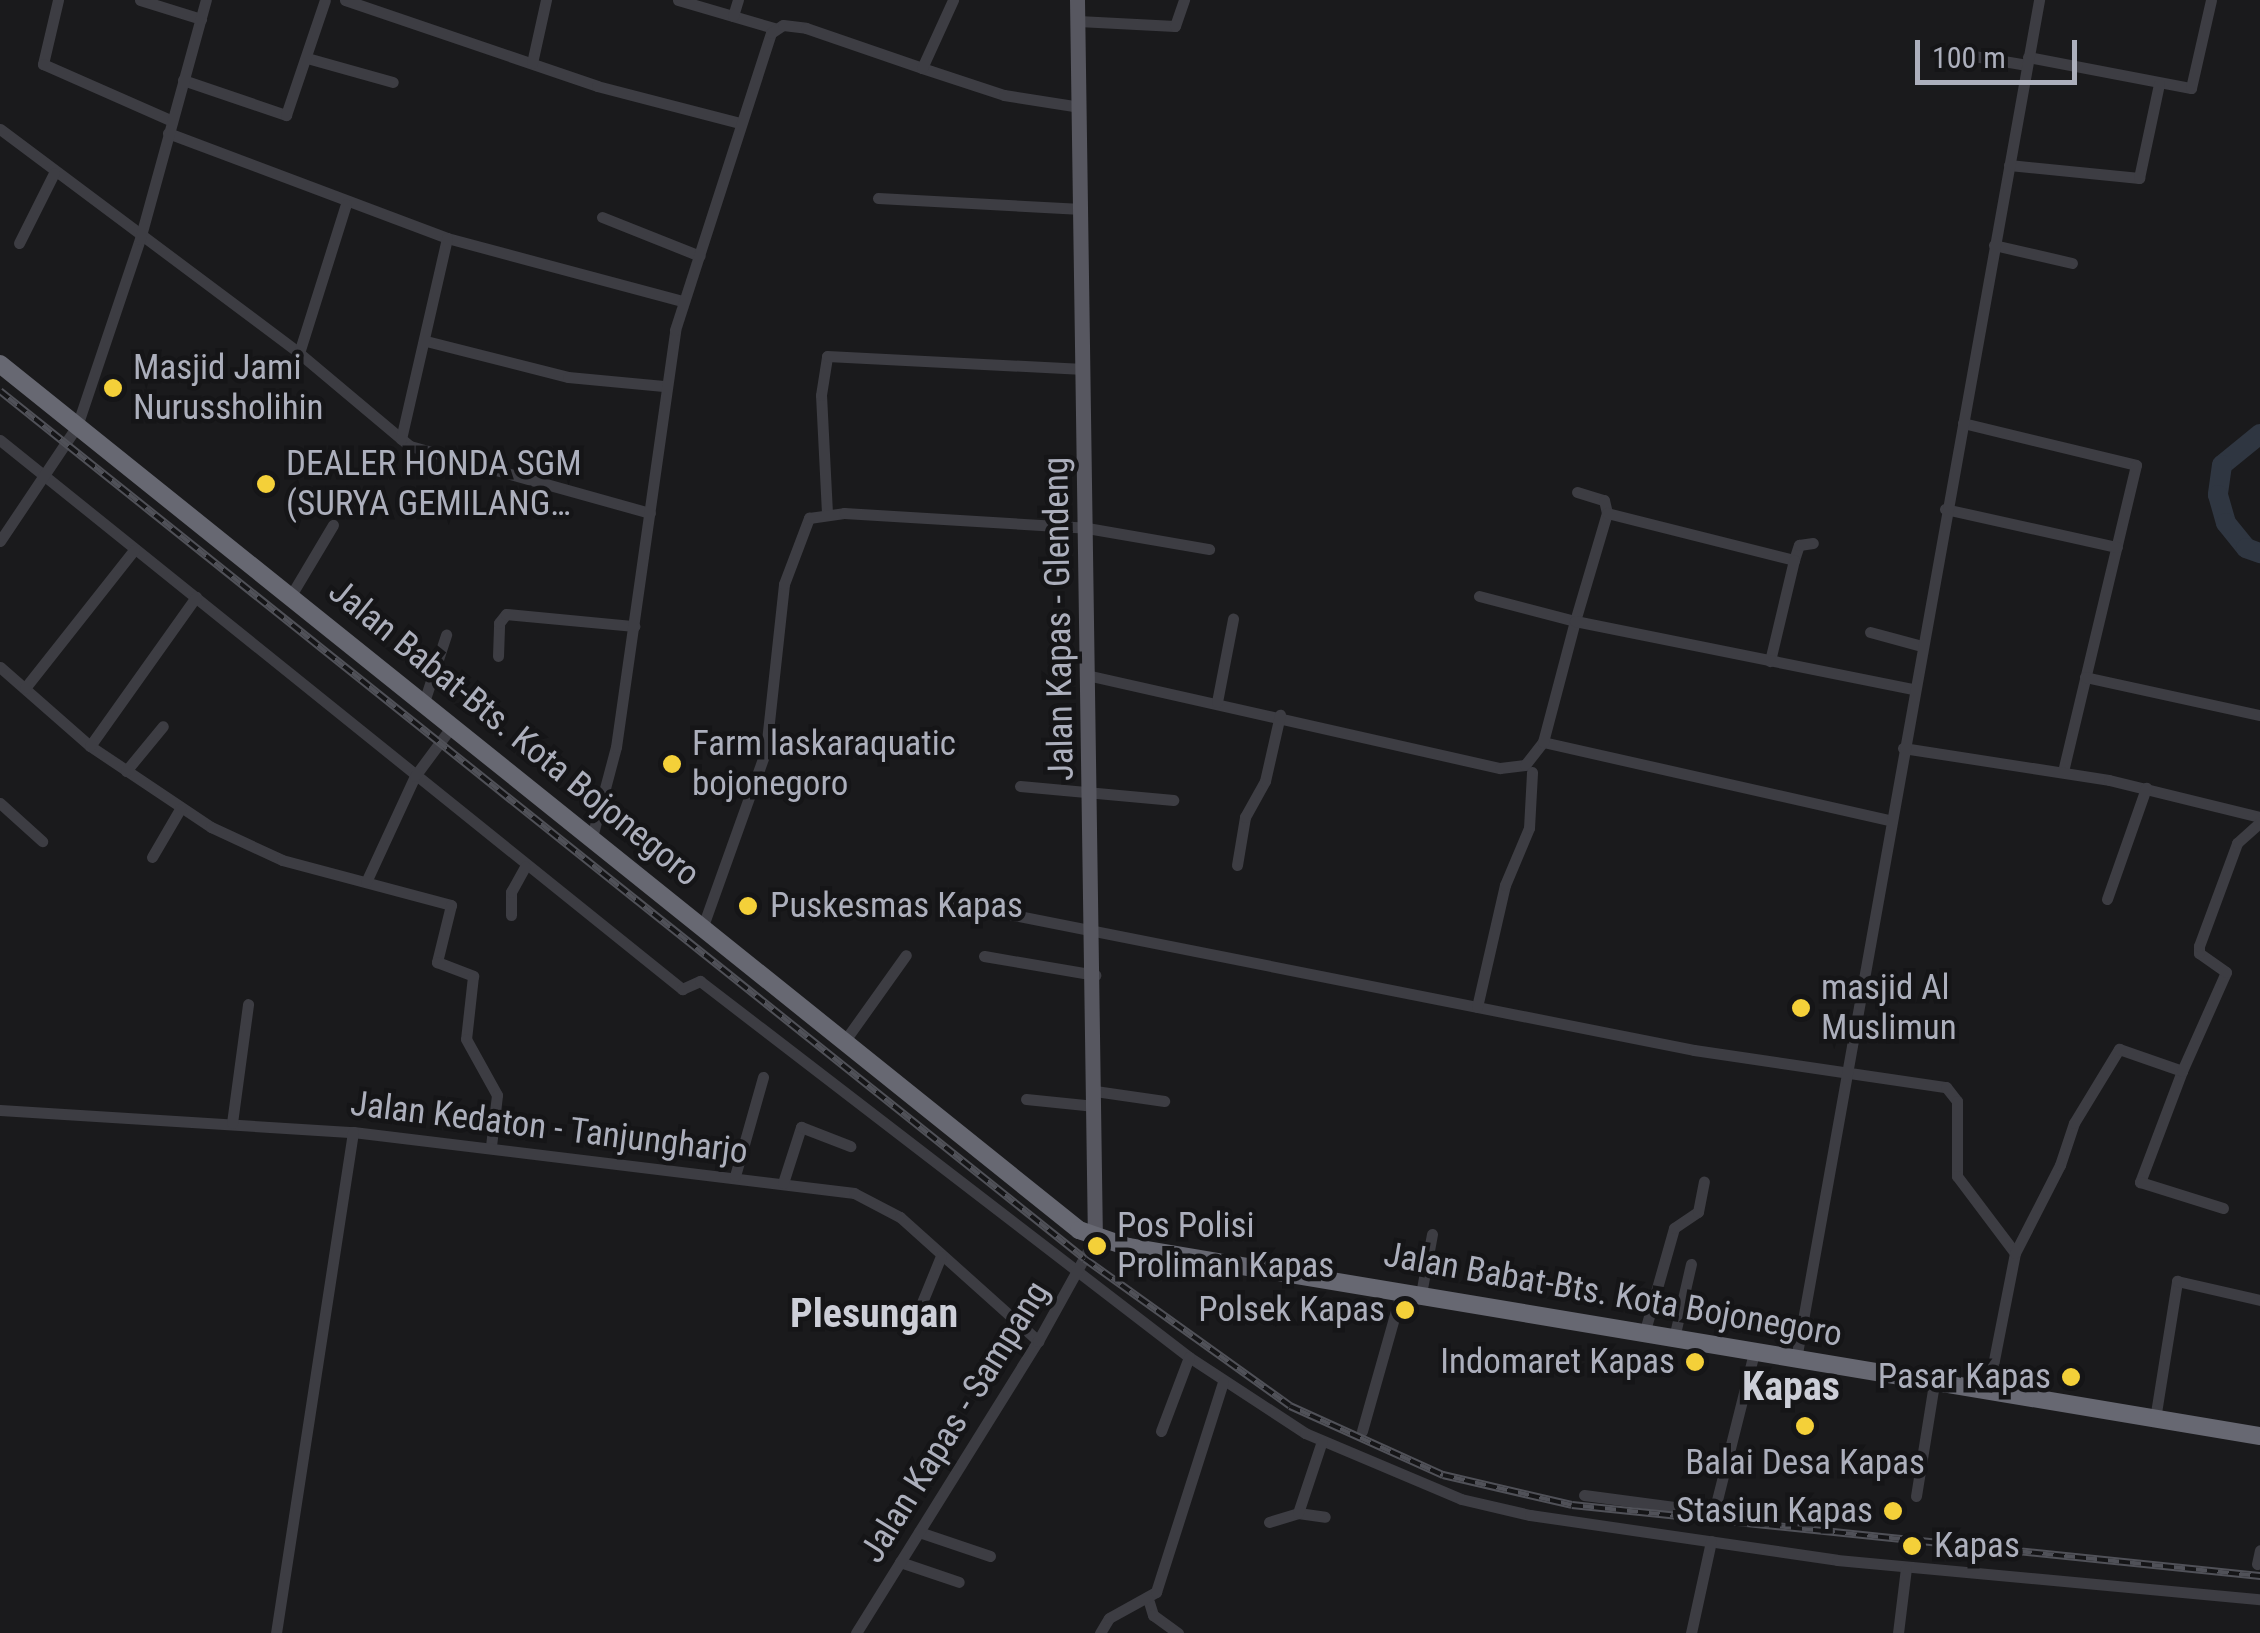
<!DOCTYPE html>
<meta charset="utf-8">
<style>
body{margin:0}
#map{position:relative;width:2260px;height:1633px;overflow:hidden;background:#1a1a1c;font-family:"Roboto Condensed",sans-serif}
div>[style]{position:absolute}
.river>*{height:20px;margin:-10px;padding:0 10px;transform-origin:10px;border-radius:10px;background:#2f3641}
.minor>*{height:11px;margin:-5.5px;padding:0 5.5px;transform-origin:5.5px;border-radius:5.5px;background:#3d3d43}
.major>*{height:15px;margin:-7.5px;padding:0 7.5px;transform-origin:7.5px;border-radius:7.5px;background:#575760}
.highway>*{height:18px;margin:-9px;padding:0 9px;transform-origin:9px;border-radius:9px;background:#676872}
.rail>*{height:8px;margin-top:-4px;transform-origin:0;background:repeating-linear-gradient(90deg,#151517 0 11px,#505158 0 22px);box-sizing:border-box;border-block:2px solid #505158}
.dots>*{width:28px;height:28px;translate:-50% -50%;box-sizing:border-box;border:5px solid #151517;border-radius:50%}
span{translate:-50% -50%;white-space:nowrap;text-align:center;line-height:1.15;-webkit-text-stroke:9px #151517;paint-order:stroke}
.poi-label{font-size:35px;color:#acafbc}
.left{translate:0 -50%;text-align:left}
.right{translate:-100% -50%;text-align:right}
.street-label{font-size:35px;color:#acafbc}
.quarter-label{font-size:40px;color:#cdcfd8;font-weight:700}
.scale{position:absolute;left:1915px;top:40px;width:162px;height:45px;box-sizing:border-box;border:5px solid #acafbc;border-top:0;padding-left:12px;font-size:30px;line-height:35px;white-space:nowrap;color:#acafbc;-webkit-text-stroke:8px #151517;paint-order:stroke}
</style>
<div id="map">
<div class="river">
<i style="left:2260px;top:434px;width:49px;rotate:140.8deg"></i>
<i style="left:2222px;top:465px;width:30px;rotate:98deg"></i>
<i style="left:2218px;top:495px;width:29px;rotate:74deg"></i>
<i style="left:2226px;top:523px;width:32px;rotate:51deg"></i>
<i style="left:2246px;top:548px;width:15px;rotate:20deg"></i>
</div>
<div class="minor">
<i style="left:58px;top:0;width:66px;rotate:103.2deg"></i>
<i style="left:43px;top:64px;width:141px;rotate:23.8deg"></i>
<i style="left:140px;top:0;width:64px;rotate:17.3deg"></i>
<i style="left:345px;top:0;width:266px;rotate:18.8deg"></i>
<i style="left:597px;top:86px;width:148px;rotate:14.5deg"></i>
<i style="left:678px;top:0;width:100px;rotate:16.3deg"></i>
<i style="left:733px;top:16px;width:17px;rotate:-73deg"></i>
<i style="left:1078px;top:21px;width:97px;rotate:3deg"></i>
<i style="left:1175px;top:26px;width:28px;rotate:-71deg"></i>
<i style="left:1956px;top:53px;width:72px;rotate:9.6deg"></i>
<i style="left:2028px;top:57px;width:166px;rotate:10.8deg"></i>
<i style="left:2191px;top:88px;width:90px;rotate:-77.2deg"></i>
<i style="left:307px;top:58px;width:89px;rotate:15.6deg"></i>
<i style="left:532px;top:63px;width:65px;rotate:-77.5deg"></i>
<i style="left:922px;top:68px;width:86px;rotate:18.2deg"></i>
<i style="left:1004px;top:95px;width:77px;rotate:9deg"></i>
<i style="left:183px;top:80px;width:109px;rotate:18.8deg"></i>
<i style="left:286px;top:115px;width:121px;rotate:-71.3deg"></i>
<i style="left:0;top:129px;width:374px;rotate:36.8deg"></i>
<i style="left:299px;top:353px;width:145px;rotate:40deg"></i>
<i style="left:410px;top:446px;width:249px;rotate:15.6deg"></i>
<i style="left:168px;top:133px;width:298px;rotate:20.6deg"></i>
<i style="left:447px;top:238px;width:243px;rotate:15deg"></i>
<i style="left:2009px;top:165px;width:131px;rotate:5.7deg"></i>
<i style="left:2139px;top:178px;width:96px;rotate:-78deg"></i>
<i style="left:878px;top:198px;width:204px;rotate:3.1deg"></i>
<i style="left:602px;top:217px;width:105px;rotate:21.7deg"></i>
<i style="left:19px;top:243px;width:78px;rotate:-63.4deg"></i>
<i style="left:1994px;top:245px;width:80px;rotate:13deg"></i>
<i style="left:426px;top:341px;width:146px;rotate:14.2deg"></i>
<i style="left:568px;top:377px;width:96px;rotate:5.4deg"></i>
<i style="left:299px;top:353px;width:156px;rotate:-72.5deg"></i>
<i style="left:1963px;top:423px;width:178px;rotate:13.6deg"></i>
<i style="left:2136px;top:465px;width:315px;rotate:103.4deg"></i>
<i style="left:401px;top:439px;width:206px;rotate:-77.1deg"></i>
<i style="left:0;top:440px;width:876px;rotate:38.83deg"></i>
<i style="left:682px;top:989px;width:20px;rotate:-24deg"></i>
<i style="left:700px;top:981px;width:617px;rotate:37.56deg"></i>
<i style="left:1189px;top:1357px;width:139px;rotate:33.2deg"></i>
<i style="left:1305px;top:1433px;width:169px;rotate:22.9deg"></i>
<i style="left:1461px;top:1499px;width:71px;rotate:13.1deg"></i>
<i style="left:1530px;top:1515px;width:310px;rotate:8.3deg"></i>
<i style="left:1837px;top:1560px;width:425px;rotate:5.3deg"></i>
<i style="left:1577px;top:492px;width:28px;rotate:17deg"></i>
<i style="left:1604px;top:500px;width:13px;rotate:77deg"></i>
<i style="left:1945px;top:509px;width:176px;rotate:12.5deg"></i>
<i style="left:827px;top:513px;width:118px;rotate:-92.9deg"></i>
<i style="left:821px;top:395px;width:39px;rotate:-81deg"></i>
<i style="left:827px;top:356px;width:257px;rotate:2.9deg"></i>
<i style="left:0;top:541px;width:138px;rotate:-56.2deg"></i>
<i style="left:77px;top:426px;width:197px;rotate:-71.4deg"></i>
<i style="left:140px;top:239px;width:248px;rotate:-74.6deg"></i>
<i style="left:1794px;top:560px;width:16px;rotate:-72deg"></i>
<i style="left:1799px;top:545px;width:14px;rotate:-8deg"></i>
<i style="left:1479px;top:596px;width:99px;rotate:14.6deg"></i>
<i style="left:1575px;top:621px;width:113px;rotate:-73.5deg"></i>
<i style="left:1607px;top:513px;width:193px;rotate:14.1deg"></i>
<i style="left:1794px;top:560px;width:104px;rotate:103.4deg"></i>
<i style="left:290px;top:597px;width:84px;rotate:-59.2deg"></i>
<i style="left:1870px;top:632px;width:54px;rotate:15.1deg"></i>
<i style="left:498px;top:656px;width:33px;rotate:-88deg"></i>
<i style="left:499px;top:623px;width:11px;rotate:-52deg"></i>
<i style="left:506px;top:614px;width:129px;rotate:5.4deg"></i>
<i style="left:0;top:667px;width:120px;rotate:41.3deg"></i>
<i style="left:90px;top:746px;width:146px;rotate:33.8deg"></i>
<i style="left:211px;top:827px;width:78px;rotate:24.9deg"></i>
<i style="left:282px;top:860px;width:175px;rotate:14.9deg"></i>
<i style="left:451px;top:905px;width:59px;rotate:103.8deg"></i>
<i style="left:437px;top:962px;width:39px;rotate:21deg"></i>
<i style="left:473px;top:976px;width:63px;rotate:96.3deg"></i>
<i style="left:466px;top:1039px;width:64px;rotate:61deg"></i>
<i style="left:497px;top:1095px;width:51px;rotate:96.7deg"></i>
<i style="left:1091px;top:676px;width:419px;rotate:12.7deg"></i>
<i style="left:1500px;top:768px;width:25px;rotate:-7deg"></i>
<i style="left:1525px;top:765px;width:29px;rotate:-52deg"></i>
<i style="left:1543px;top:742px;width:356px;rotate:12.7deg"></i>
<i style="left:2085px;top:677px;width:179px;rotate:12.3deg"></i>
<i style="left:25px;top:688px;width:176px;rotate:-51.7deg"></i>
<i style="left:424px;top:702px;width:71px;rotate:-71.8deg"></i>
<i style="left:1217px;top:702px;width:85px;rotate:-79.1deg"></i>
<i style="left:1543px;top:742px;width:125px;rotate:-75.2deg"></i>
<i style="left:1575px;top:621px;width:345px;rotate:11.4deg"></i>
<i style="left:90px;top:746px;width:183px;rotate:-54.6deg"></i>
<i style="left:1903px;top:748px;width:208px;rotate:8.8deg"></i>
<i style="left:2109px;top:780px;width:155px;rotate:13.8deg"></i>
<i style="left:126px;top:771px;width:58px;rotate:-50.6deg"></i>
<i style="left:1020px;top:786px;width:154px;rotate:5.2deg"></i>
<i style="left:0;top:803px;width:57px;rotate:42.1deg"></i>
<i style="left:592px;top:837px;width:93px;rotate:-75.1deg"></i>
<i style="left:616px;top:747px;width:421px;rotate:-81.9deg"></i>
<i style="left:675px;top:330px;width:312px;rotate:-72.1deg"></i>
<i style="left:771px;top:33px;width:14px;rotate:-34deg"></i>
<i style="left:783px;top:25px;width:23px;rotate:7deg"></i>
<i style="left:806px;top:28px;width:123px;rotate:19deg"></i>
<i style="left:922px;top:68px;width:75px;rotate:-65.5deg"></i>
<i style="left:152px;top:857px;width:56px;rotate:-59.7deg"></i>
<i style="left:1237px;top:865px;width:49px;rotate:-80.5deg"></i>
<i style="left:1245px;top:817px;width:41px;rotate:-60.9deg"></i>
<i style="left:1265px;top:781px;width:68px;rotate:-77.2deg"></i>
<i style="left:366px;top:882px;width:117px;rotate:-65.2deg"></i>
<i style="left:415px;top:776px;width:62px;rotate:-53.5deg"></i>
<i style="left:2107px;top:899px;width:118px;rotate:-70.6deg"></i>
<i style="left:953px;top:903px;width:755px;rotate:11.22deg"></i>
<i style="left:1694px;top:1050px;width:255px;rotate:8.4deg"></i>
<i style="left:1946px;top:1087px;width:18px;rotate:52deg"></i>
<i style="left:1957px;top:1101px;width:75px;rotate:90deg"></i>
<i style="left:1957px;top:1176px;width:96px;rotate:53deg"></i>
<i style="left:2015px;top:1253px;width:141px;rotate:101.1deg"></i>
<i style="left:511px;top:915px;width:23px;rotate:-90deg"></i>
<i style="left:511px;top:892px;width:29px;rotate:-61deg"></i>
<i style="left:703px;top:926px;width:187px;rotate:-70.3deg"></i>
<i style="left:766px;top:750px;width:167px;rotate:-83.8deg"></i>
<i style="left:784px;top:584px;width:71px;rotate:-69.3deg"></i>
<i style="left:809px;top:518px;width:35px;rotate:-8deg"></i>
<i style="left:844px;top:513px;width:243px;rotate:3.5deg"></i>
<i style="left:1087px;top:528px;width:124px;rotate:9.8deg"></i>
<i style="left:984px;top:956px;width:113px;rotate:9.7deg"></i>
<i style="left:1477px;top:1007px;width:125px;rotate:-77.1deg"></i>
<i style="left:1505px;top:885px;width:62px;rotate:-67.2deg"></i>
<i style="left:1529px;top:828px;width:56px;rotate:-86.9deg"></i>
<i style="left:846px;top:1039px;width:103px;rotate:-54.5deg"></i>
<i style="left:2182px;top:1071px;width:119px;rotate:110.7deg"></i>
<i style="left:2140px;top:1182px;width:87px;rotate:17.4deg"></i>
<i style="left:1095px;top:1091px;width:70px;rotate:8.2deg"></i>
<i style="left:1026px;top:1099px;width:69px;rotate:5.8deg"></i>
<i style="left:0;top:1110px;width:354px;rotate:3.6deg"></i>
<i style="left:353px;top:1132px;width:505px;rotate:6.94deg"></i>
<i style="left:854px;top:1193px;width:52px;rotate:27.6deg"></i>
<i style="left:900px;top:1217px;width:186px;rotate:41.9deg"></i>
<i style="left:232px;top:1123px;width:120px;rotate:-82.3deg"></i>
<i style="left:735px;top:1176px;width:103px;rotate:-74.2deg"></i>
<i style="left:783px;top:1183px;width:59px;rotate:-72.2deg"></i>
<i style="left:801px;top:1127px;width:53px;rotate:21.2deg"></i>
<i style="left:2015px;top:1253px;width:99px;rotate:-62.9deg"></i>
<i style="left:2060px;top:1165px;width:44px;rotate:-71.6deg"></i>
<i style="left:2074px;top:1123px;width:87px;rotate:-58.7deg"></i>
<i style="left:2119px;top:1049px;width:67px;rotate:19.2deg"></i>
<i style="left:2182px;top:1071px;width:108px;rotate:-66deg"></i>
<i style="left:2226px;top:972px;width:33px;rotate:-145deg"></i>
<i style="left:2199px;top:953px;width:7px;rotate:-90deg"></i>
<i style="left:2199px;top:946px;width:110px;rotate:-69.7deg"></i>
<i style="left:2237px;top:843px;width:31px;rotate:-42deg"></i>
<i style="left:1421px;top:1294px;width:61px;rotate:-79.6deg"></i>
<i style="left:916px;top:1317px;width:66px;rotate:-67.7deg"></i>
<i style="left:1644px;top:1334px;width:110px;rotate:-74.2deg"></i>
<i style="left:1674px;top:1228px;width:29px;rotate:-34deg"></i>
<i style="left:1698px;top:1212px;width:31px;rotate:-79deg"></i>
<i style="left:1674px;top:1338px;width:76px;rotate:-77.1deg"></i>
<i style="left:1796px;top:1359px;width:1381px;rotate:-79.86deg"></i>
<i style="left:2155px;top:1419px;width:140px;rotate:-80.9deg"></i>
<i style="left:2177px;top:1281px;width:85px;rotate:12.9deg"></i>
<i style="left:1161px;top:1431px;width:79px;rotate:-69.3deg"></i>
<i style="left:1362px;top:1431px;width:147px;rotate:-74.2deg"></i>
<i style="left:1584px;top:1495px;width:131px;rotate:7.5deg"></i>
<i style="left:1714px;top:1512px;width:164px;rotate:-75.9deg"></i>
<i style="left:1916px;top:1496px;width:113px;rotate:-80.9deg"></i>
<i style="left:1298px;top:1513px;width:27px;rotate:8deg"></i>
<i style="left:1269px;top:1522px;width:30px;rotate:-17deg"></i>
<i style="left:1298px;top:1513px;width:76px;rotate:-71.6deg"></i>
<i style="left:919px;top:1532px;width:75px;rotate:18.7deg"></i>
<i style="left:900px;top:1562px;width:62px;rotate:18.7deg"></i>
<i style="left:2257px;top:1564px;width:14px;rotate:-78deg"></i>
<i style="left:1149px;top:1602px;width:14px;rotate:73deg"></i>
<i style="left:1153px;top:1615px;width:31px;rotate:36deg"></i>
<i style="left:276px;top:1633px;width:507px;rotate:-81.26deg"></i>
<i style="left:856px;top:1633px;width:344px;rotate:-58.1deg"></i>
<i style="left:1038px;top:1341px;width:118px;rotate:-61deg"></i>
<i style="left:1100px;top:1633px;width:17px;rotate:-59deg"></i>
<i style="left:1109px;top:1618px;width:54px;rotate:-29deg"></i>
<i style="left:1156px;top:1592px;width:220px;rotate:-72.3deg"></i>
<i style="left:1691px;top:1633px;width:94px;rotate:-77.7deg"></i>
<i style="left:1898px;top:1633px;width:65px;rotate:-83deg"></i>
</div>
<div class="major">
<i style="left:1077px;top:0;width:1238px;rotate:89.17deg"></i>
</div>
<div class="highway">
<i style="left:0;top:364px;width:1384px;rotate:38.75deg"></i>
<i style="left:1079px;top:1230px;width:52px;rotate:19.1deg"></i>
<i style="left:1128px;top:1247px;width:1148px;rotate:9.48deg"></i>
</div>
<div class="rail">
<i style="left:0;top:391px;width:1389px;rotate:38.66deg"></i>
<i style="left:1085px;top:1259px;width:252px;rotate:35.6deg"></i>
<i style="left:1290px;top:1406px;width:168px;rotate:24.3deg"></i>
<i style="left:1443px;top:1475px;width:132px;rotate:13.1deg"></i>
<i style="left:1572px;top:1505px;width:692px;rotate:5.89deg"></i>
</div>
<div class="dots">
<i style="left:113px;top:388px;background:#f4d039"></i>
<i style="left:266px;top:484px;background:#f4d039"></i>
<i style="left:672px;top:764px;background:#f4d039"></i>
<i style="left:748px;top:906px;background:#f4d039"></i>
<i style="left:1801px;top:1008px;background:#f4d039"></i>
<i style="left:1097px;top:1246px;background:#f4d039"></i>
<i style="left:1405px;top:1310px;background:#f4d039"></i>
<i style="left:1695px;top:1362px;background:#f4d039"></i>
<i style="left:2071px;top:1377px;background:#f4d039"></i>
<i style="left:1805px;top:1426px;background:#f4d039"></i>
<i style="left:1893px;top:1511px;background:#f4d039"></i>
<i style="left:1912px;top:1546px;background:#f4d039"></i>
</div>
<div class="poi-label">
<span class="left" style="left:133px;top:388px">Masjid Jami<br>Nurussholihin</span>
<span class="left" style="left:286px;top:484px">DEALER HONDA SGM<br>(SURYA GEMILANG…</span>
<span class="left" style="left:692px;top:764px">Farm laskaraquatic<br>bojonegoro</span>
<span class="left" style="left:770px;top:906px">Puskesmas Kapas</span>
<span class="left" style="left:1821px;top:1008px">masjid Al<br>Muslimun</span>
<span class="left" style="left:1117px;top:1246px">Pos Polisi<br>Proliman Kapas</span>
<span class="right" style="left:1385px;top:1310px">Polsek Kapas</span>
<span class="right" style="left:1675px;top:1362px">Indomaret Kapas</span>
<span class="right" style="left:2051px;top:1377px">Pasar Kapas</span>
<span style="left:1805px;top:1463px">Balai Desa Kapas</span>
<span class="right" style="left:1873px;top:1511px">Stasiun Kapas</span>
<span class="left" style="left:1934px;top:1546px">Kapas</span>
</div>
<div class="street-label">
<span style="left:1059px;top:619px;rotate:-91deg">Jalan Kapas - Glendeng</span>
<span style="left:514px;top:733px;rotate:39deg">Jalan Babat-Bts. Kota Bojonegoro</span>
<span style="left:549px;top:1128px;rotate:7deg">Jalan Kedaton - Tanjungharjo</span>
<span style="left:1613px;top:1295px;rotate:10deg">Jalan Babat-Bts. Kota Bojonegoro</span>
<span style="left:955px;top:1422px;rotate:-58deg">Jalan Kapas - Sampang</span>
</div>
<div class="quarter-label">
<span style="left:874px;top:1314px">Plesungan</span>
<span style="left:1791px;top:1387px">Kapas</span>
</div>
<div class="scale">100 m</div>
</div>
